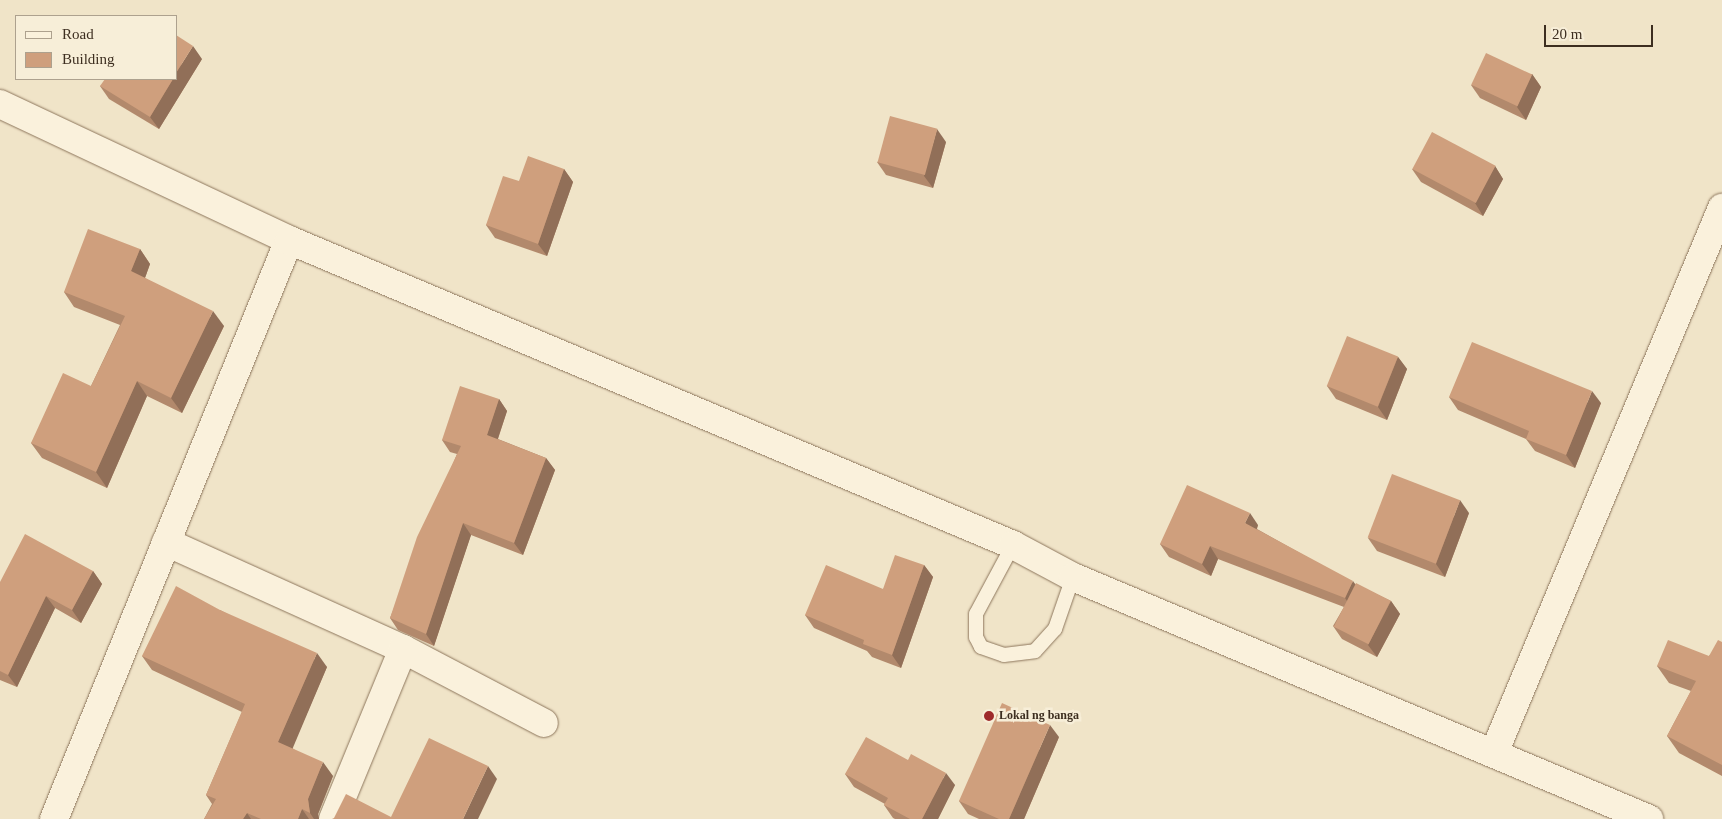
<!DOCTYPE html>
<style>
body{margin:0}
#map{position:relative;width:1722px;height:819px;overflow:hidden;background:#f0e4c8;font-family:Georgia,serif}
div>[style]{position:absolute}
.roads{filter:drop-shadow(0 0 1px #8d765c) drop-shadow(0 0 1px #8d765c)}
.lane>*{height:14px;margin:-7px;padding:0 7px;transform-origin:7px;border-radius:7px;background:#faf1dc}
.street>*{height:28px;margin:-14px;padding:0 14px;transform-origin:14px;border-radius:14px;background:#faf1dc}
.secondary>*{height:28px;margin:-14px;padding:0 14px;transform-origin:14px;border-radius:14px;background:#faf1dc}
.wall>*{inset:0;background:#b2896c}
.shaded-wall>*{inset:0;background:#916f58}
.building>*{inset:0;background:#cf9f7d;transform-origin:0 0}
.dots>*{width:14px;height:14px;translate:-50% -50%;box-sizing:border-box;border:2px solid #f7eed8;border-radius:50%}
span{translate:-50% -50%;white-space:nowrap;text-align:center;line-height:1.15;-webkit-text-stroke:5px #f7eed8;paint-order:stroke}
.poi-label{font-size:12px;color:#3d2e20;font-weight:700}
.left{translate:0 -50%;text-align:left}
.legend{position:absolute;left:15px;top:15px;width:162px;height:65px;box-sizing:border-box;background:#f7eed8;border:1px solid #ada18e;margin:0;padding:6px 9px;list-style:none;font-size:15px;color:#3d2e20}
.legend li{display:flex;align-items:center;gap:10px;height:25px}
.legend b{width:25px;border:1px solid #ada18e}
.scale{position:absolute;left:1544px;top:25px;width:109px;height:22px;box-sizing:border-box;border:2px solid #3d2e20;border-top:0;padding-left:6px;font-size:15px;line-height:18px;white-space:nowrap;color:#3d2e20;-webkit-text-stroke:4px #f7eed8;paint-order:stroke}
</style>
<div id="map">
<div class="roads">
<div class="lane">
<i style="left:1013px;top:545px;width:78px;rotate:118.2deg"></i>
<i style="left:976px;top:614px;width:23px;rotate:90deg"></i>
<i style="left:976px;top:637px;width:11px;rotate:63deg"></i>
<i style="left:981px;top:647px;width:24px;rotate:19deg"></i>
<i style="left:1004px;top:655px;width:31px;rotate:-7deg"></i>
<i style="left:1035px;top:651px;width:30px;rotate:-48deg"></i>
<i style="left:1055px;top:629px;width:55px;rotate:-70.9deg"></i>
</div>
<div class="street">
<i style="left:166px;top:542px;width:260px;rotate:24.3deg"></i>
<i style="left:403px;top:649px;width:159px;rotate:27.7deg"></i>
<i style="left:1494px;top:753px;width:591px;rotate:-67.3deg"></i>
<i style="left:54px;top:819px;width:625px;rotate:-67.91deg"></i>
<i style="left:333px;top:819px;width:184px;rotate:-67.6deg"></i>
</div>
<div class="secondary">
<i style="left:0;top:104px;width:319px;rotate:25.2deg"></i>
<i style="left:289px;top:240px;width:786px;rotate:22.84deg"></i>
<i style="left:1013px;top:545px;width:68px;rotate:28.1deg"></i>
<i style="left:1073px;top:577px;width:625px;rotate:22.79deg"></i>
</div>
</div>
<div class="wall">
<i style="clip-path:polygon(202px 59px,159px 129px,109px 99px,100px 86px)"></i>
<i style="clip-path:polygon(1532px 74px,1541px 87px,1526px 120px,1480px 98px,1471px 85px)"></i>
<i style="clip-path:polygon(946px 142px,933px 188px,886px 175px,877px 162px)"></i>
<i style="clip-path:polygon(1495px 166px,1503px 179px,1483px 216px,1421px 182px,1412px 169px)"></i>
<i style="clip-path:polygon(564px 169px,573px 182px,547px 256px,495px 238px,486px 225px,519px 181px)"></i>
<i style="clip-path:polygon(140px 249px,150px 264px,145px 278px,224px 326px,182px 413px,147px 396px,107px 488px,42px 458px,31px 443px,91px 386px,120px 325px,74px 307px,64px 292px)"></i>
<i style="clip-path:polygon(1398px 357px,1407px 369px,1387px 420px,1336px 399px,1327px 386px)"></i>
<i style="clip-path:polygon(1449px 397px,1601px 403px,1575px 468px,1535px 451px,1526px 439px,1458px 410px)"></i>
<i style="clip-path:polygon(499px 399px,507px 411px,498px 439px,546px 458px,555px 470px,523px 555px,471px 535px,434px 646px,398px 630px,390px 618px,457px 454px,450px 452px,442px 440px)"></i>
<i style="clip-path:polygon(1469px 513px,1445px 577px,1377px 551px,1368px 538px)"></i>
<i style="clip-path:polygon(1258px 525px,1257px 529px,1355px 584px,1391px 601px,1400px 614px,1377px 657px,1342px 639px,1333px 626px,1344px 607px,1218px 559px,1211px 576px,1169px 557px,1160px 544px)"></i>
<i style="clip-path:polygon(924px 565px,933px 577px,901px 668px,872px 657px,867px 651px,814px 628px,805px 615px,883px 589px)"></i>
<i style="clip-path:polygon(93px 571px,102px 584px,81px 623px,55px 608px,17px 687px,0 680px,0 582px)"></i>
<i style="clip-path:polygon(220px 610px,327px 667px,292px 748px,333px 776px,318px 814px,319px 819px,204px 819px,212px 804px,206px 795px,242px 712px,152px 670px,142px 656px)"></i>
<i style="clip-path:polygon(1722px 642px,1722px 776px,1679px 753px,1667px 736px,1691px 691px,1669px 683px,1657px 666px,1709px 656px)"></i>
<i style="clip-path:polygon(1059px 737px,1024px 819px,979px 819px,968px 814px,959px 801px)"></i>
<i style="clip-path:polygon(908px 760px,955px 785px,938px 819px,895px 819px,893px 818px,884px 805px,885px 804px,854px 787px,845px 774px)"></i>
</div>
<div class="shaded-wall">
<i style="clip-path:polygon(193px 46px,202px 59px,159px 129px,150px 117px,173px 79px,176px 79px,176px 73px)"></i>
<i style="clip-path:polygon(1532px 74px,1541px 87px,1526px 120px,1517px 107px)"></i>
<i style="clip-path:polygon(937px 129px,946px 142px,933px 188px,924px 176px)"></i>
<i style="clip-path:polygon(1495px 166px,1503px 179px,1483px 216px,1475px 203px)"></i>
<i style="clip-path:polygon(564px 169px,573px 182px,547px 256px,538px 244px)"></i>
<i style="clip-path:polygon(140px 249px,150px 264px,142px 286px,131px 271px)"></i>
<i style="clip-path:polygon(213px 311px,224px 326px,182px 413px,171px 398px)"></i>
<i style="clip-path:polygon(1398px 357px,1407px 369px,1387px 420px,1378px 407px)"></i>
<i style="clip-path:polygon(137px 381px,147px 396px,107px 488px,96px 472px)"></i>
<i style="clip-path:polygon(1592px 391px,1601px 403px,1575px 468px,1566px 455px)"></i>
<i style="clip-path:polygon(499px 399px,507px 411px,495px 447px,487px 435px)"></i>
<i style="clip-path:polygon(546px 458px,555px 470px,523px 555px,514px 543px)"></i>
<i style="clip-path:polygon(1460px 500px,1469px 513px,1445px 577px,1436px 564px)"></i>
<i style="clip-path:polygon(1250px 513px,1258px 525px,1254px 536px,1245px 523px)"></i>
<i style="clip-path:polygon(463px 523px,471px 535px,434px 646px,426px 634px)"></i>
<i style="clip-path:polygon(1210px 546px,1218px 559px,1211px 576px,1202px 564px)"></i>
<i style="clip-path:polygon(924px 565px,933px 577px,901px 668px,892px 655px)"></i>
<i style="clip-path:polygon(93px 571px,102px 584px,81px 623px,72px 610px)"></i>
<i style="clip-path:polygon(1353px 581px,1362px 594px,1354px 611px,1345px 598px)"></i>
<i style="clip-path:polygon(46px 596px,55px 608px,17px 687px,8px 675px)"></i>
<i style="clip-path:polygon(1391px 601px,1400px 614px,1377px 657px,1368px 645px)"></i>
<i style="clip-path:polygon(317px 653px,327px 667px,289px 757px,278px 742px)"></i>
<i style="clip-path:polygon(1050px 725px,1059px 737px,1024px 819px,1009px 819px)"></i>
<i style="clip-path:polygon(323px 762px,333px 776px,318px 814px,319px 819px,314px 819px,310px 813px,308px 799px)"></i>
<i style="clip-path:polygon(488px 766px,497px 779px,478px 819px,463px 819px)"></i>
<i style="clip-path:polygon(946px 773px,955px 785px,938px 819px,922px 819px)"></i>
<i style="clip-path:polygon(302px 809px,309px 819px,298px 819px)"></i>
<i style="clip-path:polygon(247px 813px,251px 819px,243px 819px)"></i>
</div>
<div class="building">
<i style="clip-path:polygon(176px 35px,193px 46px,176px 73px)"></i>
<i style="left:1486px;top:53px;width:51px;height:35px;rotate:25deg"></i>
<i style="clip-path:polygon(105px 79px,173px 79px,150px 117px,100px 86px)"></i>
<i style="left:890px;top:116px;width:49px;height:48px;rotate:15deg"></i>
<i style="left:1432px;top:132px;width:72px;height:42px;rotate:28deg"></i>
<i style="clip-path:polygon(528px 156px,564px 169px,538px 244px,486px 225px,503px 176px,519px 181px)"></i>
<i style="clip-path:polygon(88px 229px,140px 249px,131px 271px,213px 311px,171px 398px,137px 381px,96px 472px,31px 443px,63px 373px,91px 386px,125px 316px,64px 292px)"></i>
<i style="left:1347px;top:336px;width:55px;height:54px;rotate:22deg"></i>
<i style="clip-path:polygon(1472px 342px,1592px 391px,1566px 455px,1526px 439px,1529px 431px,1449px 397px)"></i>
<i style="clip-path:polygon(460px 386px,499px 399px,487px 435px,546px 458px,514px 543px,463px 523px,426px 634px,390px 618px,417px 537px,461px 446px,442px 440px)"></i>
<i style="left:1392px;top:474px;width:73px;height:68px;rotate:21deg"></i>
<i style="clip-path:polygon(1187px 485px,1250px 513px,1245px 523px,1353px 581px,1345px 598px,1210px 546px,1202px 564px,1160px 544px)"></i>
<i style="clip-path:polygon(25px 534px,93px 571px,72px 610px,46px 596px,8px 675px,0 671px,0 582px)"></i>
<i style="clip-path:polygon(895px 555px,924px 565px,892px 655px,863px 644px,864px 640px,805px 615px,826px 565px,883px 589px)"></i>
<i style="left:1356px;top:583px;width:39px;height:49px;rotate:27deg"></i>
<i style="clip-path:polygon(176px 586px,220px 610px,317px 653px,278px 742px,323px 762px,308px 799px,310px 813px,302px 809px,298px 819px,261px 819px,247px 813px,243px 819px,204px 819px,216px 799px,206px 795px,245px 704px,142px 656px)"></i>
<i style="clip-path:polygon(1668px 640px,1709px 656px,1718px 640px,1722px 642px,1722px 765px,1667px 736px,1696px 681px,1657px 666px)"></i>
<i style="clip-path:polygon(1002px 703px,1050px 725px,1009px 819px,999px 819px,959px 801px)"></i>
<i style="clip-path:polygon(866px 737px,908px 760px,911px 754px,946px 773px,922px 819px,910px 819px,884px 805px,888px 798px,845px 774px)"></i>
<i style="clip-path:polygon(429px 738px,488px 766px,463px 819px,332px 819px,334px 818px,346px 794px,391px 817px)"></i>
</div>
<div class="dots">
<i style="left:989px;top:716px;background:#9e2a2b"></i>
</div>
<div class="poi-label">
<span class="left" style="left:999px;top:716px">Lokal ng banga</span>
</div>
<ul class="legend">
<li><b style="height:6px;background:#faf1dc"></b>Road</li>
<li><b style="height:14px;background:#cf9f7d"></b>Building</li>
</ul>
<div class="scale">20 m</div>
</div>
